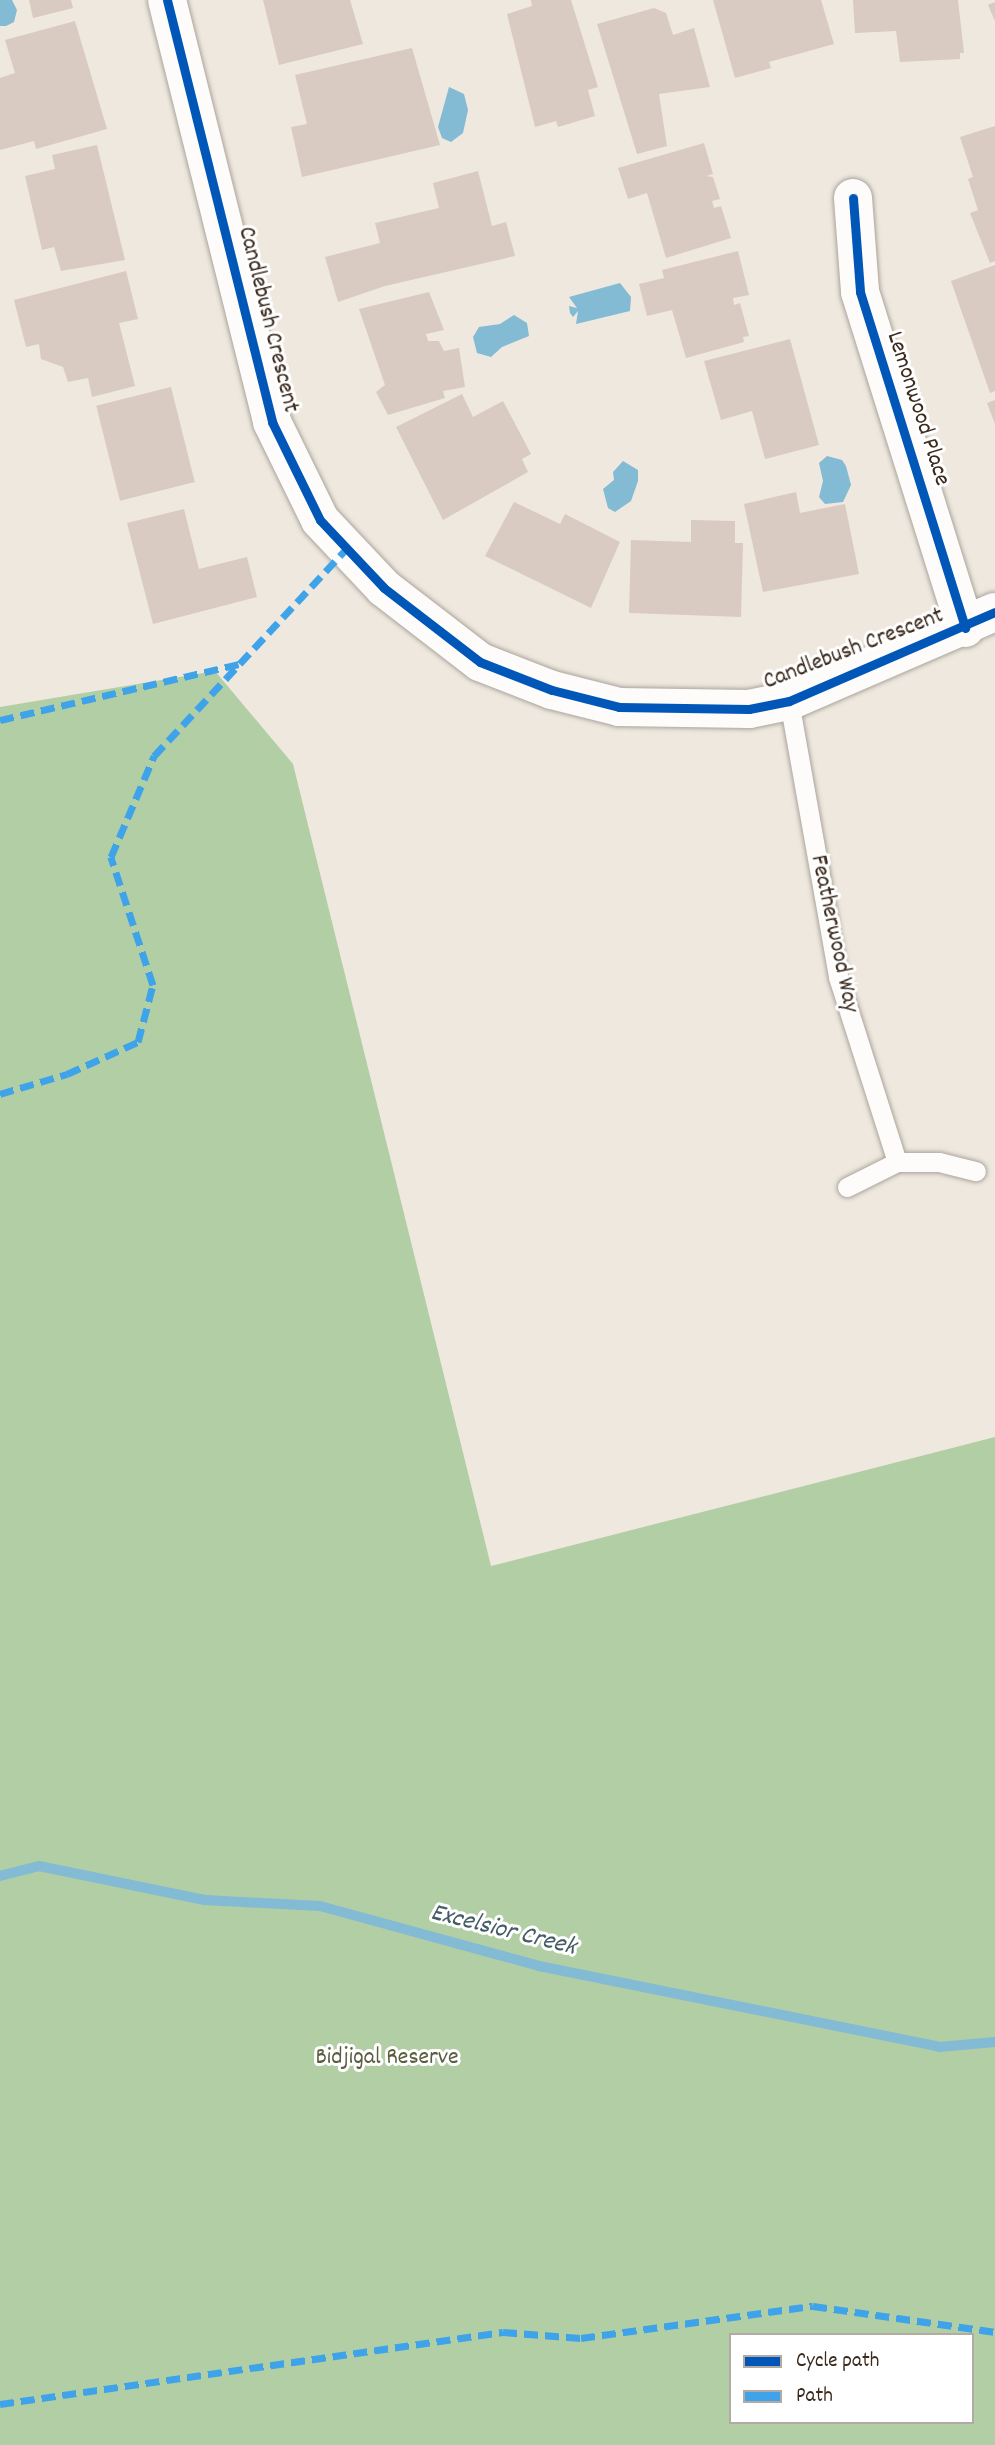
<!DOCTYPE html>
<style>
body{margin:0}
#map{position:relative;width:995px;height:2445px;overflow:hidden;background:#efe8de;font-family:Dekko,sans-serif}
div>[style]{position:absolute}
.forest>*{inset:0;background:#b2cea4}
.water>*{inset:0;background:#83bad4}
.stream>*{height:10px;margin:-5px;padding:0 5px;transform-origin:5px;border-radius:5px;background:#83bad4}
.building>*{inset:0;background:#d9cac2;transform-origin:0 0}
.roads{filter:drop-shadow(0 0 2px #aba49d) drop-shadow(0 0 2px #aba49d)}
.service>*{height:19px;margin:-9.5px;padding:0 9.5px;transform-origin:9.5px;border-radius:9.5px;background:#fdfcfa}
.minor>*{height:38px;margin:-19px;padding:0 19px;transform-origin:19px;border-radius:19px;background:#fdfcfa}
.quiet>*{height:7px;margin-top:-3.5px;transform-origin:0;background:repeating-linear-gradient(90deg,#3fa3ea 0 14px,transparent 0 21px)}
.cycleway>*{height:9px;margin:-4.5px;padding:0 4.5px;transform-origin:4.5px;border-radius:4.5px;background:#0057b8}
span{translate:-50% -50%;white-space:nowrap;text-align:center;line-height:1.15;-webkit-text-stroke:6px #fff;paint-order:stroke}
.street-label{font-size:24px;color:#3b2a1e}
.park-label{font-size:24px;color:#5a5e3e}
.water-label{font-size:26px;color:#455c65;font-style:italic}
.legend{position:absolute;left:729px;top:2333px;width:245px;height:91px;box-sizing:border-box;background:#fff;border:2px solid #b1aaa5;margin:0;padding:9px 12px;list-style:none;font-size:21px;color:#3b2a1e}
.legend li{display:flex;align-items:center;gap:14px;height:35px}
.legend b{width:35px;border:2px solid #b1aaa5}
</style>
<div id="map">
<div class="forest">
<i style="clip-path:polygon(evenodd,215px 671px,293px 764px,491px 1566px,995px 1437px,995px 2445px,0 2445px,0 707px,215px 671px,731px 2335px,972px 2335px,972px 2422px,731px 2422px,731px 2335px)"></i>
</div>
<div class="water">
<i style="clip-path:polygon(0 0,12px 0,17px 10px,14px 22px,6px 26px,0 26px)"></i>
<i style="clip-path:polygon(449px 87px,464px 94px,468px 110px,463px 133px,451px 142px,442px 138px,438px 127px)"></i>
<i style="clip-path:polygon(620px 283px,631px 297px,630px 311px,576px 324px,578px 311px,573px 317px,570px 313px,569px 306px,577px 308px,569px 297px)"></i>
<i style="clip-path:polygon(514px 315px,527px 323px,529px 336px,502px 347px,491px 357px,477px 353px,473px 337px,479px 327px,500px 324px)"></i>
<i style="clip-path:polygon(827px 456px,842px 460px,846px 466px,851px 485px,843px 502px,825px 504px,819px 497px,823px 481px,819px 463px)"></i>
<i style="clip-path:polygon(623px 461px,638px 470px,638px 481px,631px 501px,615px 512px,608px 508px,603px 489px,614px 480px,613px 472px)"></i>
</div>
<div class="stream">
<i style="left:0;top:1876px;width:40px;rotate:-14.4deg"></i>
<i style="left:39px;top:1866px;width:169px;rotate:11.6deg"></i>
<i style="left:205px;top:1900px;width:115px;rotate:3deg"></i>
<i style="left:320px;top:1906px;width:227px;rotate:15.3deg"></i>
<i style="left:539px;top:1966px;width:408px;rotate:11.4deg"></i>
<i style="left:939px;top:2047px;width:56px;rotate:-5.1deg"></i>
</div>
<div class="building">
<i style="clip-path:polygon(29px 0,71px 0,73px 8px,33px 18px)"></i>
<i style="clip-path:polygon(263px 0,350px 0,363px 44px,279px 65px)"></i>
<i style="clip-path:polygon(531px 0,571px 0,598px 87px,588px 90px,595px 116px,558px 127px,556px 121px,535px 127px,507px 14px,532px 6px)"></i>
<i style="clip-path:polygon(713px 0,821px 0,834px 44px,769px 62px,771px 68px,735px 78px)"></i>
<i style="clip-path:polygon(853px 0,958px 0,964px 53px,960px 53px,960px 59px,900px 62px,896px 31px,855px 33px)"></i>
<i style="clip-path:polygon(995px 2px,995px 21px,988px 5px)"></i>
<i style="clip-path:polygon(654px 8px,666px 13px,673px 35px,694px 28px,710px 87px,659px 94px,667px 146px,637px 154px,597px 24px)"></i>
<i style="clip-path:polygon(75px 21px,107px 129px,36px 149px,34px 141px,0 150px,0 78px,15px 73px,5px 40px)"></i>
<i style="clip-path:polygon(412px 48px,440px 145px,302px 177px,291px 127px,307px 124px,295px 75px)"></i>
<i style="clip-path:polygon(995px 126px,995px 261px,990px 263px,970px 213px,978px 210px,968px 179px,973px 177px,960px 137px)"></i>
<i style="clip-path:polygon(704px 143px,713px 174px,706px 176px,713px 177px,720px 199px,712px 201px,714px 208px,721px 206px,731px 238px,666px 258px,647px 193px,628px 199px,618px 168px)"></i>
<i style="clip-path:polygon(97px 145px,125px 260px,61px 271px,54px 247px,42px 250px,25px 176px,55px 169px,52px 155px)"></i>
<i style="clip-path:polygon(478px 171px,492px 226px,506px 222px,515px 256px,385px 286px,338px 302px,325px 257px,380px 243px,375px 223px,439px 208px,433px 183px)"></i>
<i style="clip-path:polygon(738px 251px,749px 295px,733px 298px,734px 305px,740px 303px,749px 336px,743px 337px,744px 342px,686px 358px,672px 310px,647px 316px,639px 284px,664px 278px,662px 270px)"></i>
<i style="clip-path:polygon(995px 265px,995px 391px,990px 393px,951px 281px)"></i>
<i style="clip-path:polygon(126px 271px,138px 319px,119px 323px,135px 386px,92px 397px,88px 378px,68px 382px,63px 367px,41px 359px,39px 344px,26px 347px,14px 300px)"></i>
<i style="clip-path:polygon(429px 292px,444px 330px,426px 334px,428px 341px,439px 341px,444px 351px,459px 348px,465px 387px,443px 391px,445px 398px,388px 415px,376px 392px,385px 385px,359px 309px)"></i>
<i style="clip-path:polygon(790px 339px,819px 445px,765px 459px,752px 411px,721px 420px,704px 361px)"></i>
<i style="left:171px;top:387px;width:98px;height:77px;rotate:76deg"></i>
<i style="clip-path:polygon(462px 394px,473px 417px,503px 401px,531px 454px,522px 459px,528px 472px,443px 520px,396px 427px)"></i>
<i style="clip-path:polygon(995px 400px,995px 424px,987px 403px)"></i>
<i style="clip-path:polygon(796px 492px,800px 513px,845px 504px,859px 574px,763px 592px,744px 504px)"></i>
<i style="clip-path:polygon(514px 502px,560px 524px,565px 514px,620px 542px,591px 608px,485px 556px)"></i>
<i style="clip-path:polygon(184px 509px,199px 569px,247px 557px,257px 597px,153px 624px,127px 523px)"></i>
<i style="clip-path:polygon(691px 520px,735px 521px,735px 543px,743px 543px,741px 617px,629px 613px,631px 540px,691px 542px)"></i>
</div>
<div class="roads">
<div class="service">
<i style="left:789px;top:701px;width:280px;rotate:79.9deg"></i>
<i style="left:838px;top:977px;width:194px;rotate:72.3deg"></i>
<i style="left:847px;top:1187px;width:56px;rotate:-26.6deg"></i>
<i style="left:897px;top:1162px;width:42px"></i>
<i style="left:939px;top:1162px;width:38px;rotate:14deg"></i>
</div>
<div class="minor">
<i style="left:167px;top:0;width:435px;rotate:76deg"></i>
<i style="left:272px;top:422px;width:109px;rotate:63.9deg"></i>
<i style="left:320px;top:520px;width:93px;rotate:46.7deg"></i>
<i style="left:384px;top:588px;width:121px;rotate:37.6deg"></i>
<i style="left:480px;top:662px;width:77px;rotate:21.3deg"></i>
<i style="left:552px;top:690px;width:69px;rotate:14.2deg"></i>
<i style="left:619px;top:707px;width:130px;rotate:0.9deg"></i>
<i style="left:749px;top:709px;width:41px;rotate:-11.3deg"></i>
<i style="left:789px;top:701px;width:224px;rotate:-23.4deg"></i>
<i style="left:853px;top:198px;width:94px;rotate:85.7deg"></i>
<i style="left:860px;top:292px;width:352px;rotate:72.6deg"></i>
</div>
</div>
<div class="quiet">
<i style="left:0;top:720px;width:245px;rotate:-13.2deg"></i>
<i style="left:0;top:1094px;width:70px;rotate:-16.6deg"></i>
<i style="left:67px;top:1074px;width:78px;rotate:-24.3deg"></i>
<i style="left:138px;top:1042px;width:59px;rotate:-75.3deg"></i>
<i style="left:153px;top:985px;width:135px;rotate:-108.2deg"></i>
<i style="left:111px;top:857px;width:110px;rotate:-66.9deg"></i>
<i style="left:154px;top:756px;width:284px;rotate:-47.1deg"></i>
<i style="left:0;top:2404px;width:508px;rotate:-8.15deg"></i>
<i style="left:503px;top:2332px;width:78px;rotate:4.4deg"></i>
<i style="left:581px;top:2338px;width:234px;rotate:-7.9deg"></i>
<i style="left:813px;top:2306px;width:184px;rotate:8.1deg"></i>
</div>
<div class="cycleway">
<i style="left:167px;top:0;width:435px;rotate:76deg"></i>
<i style="left:272px;top:422px;width:109px;rotate:63.9deg"></i>
<i style="left:320px;top:520px;width:93px;rotate:46.7deg"></i>
<i style="left:384px;top:588px;width:121px;rotate:37.6deg"></i>
<i style="left:480px;top:662px;width:77px;rotate:21.3deg"></i>
<i style="left:552px;top:690px;width:69px;rotate:14.2deg"></i>
<i style="left:619px;top:707px;width:130px;rotate:0.9deg"></i>
<i style="left:749px;top:709px;width:41px;rotate:-11.3deg"></i>
<i style="left:789px;top:701px;width:224px;rotate:-23.4deg"></i>
<i style="left:853px;top:198px;width:94px;rotate:85.7deg"></i>
<i style="left:860px;top:292px;width:352px;rotate:72.6deg"></i>
</div>
<div class="street-label">
<span style="left:267px;top:320px;rotate:76deg">Candlebush Crescent</span>
<span style="left:917px;top:409px;rotate:72deg">Lemonwood Place</span>
<span style="left:854px;top:650px;rotate:-21deg">Candlebush Crescent</span>
<span style="left:833px;top:934px;rotate:78deg">Featherwood Way</span>
</div>
<div class="park-label">
<span style="left:387px;top:2059px">Bidjigal Reserve</span>
</div>
<div class="water-label">
<span style="left:503px;top:1931px;rotate:14deg">Excelsior Creek</span>
</div>
<ul class="legend">
<li><b style="height:9px;background:#0057b8"></b>Cycle path</li>
<li><b style="height:9px;background:#3fa3ea"></b>Path</li>
</ul>
</div>
